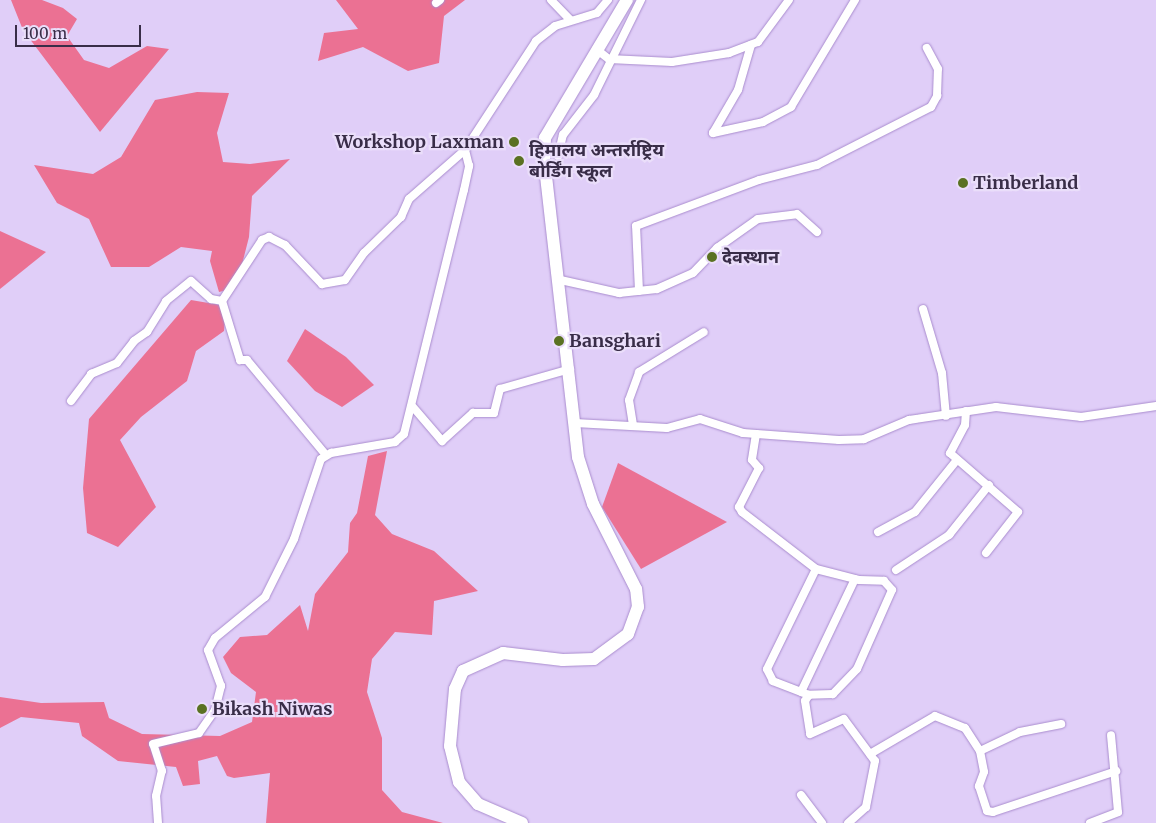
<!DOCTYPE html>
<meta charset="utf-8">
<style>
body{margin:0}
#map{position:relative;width:1156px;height:823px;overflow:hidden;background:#e0cef8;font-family:Merriweather,"Noto Sans Devanagari",serif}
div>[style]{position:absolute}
.forest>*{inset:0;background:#eb7193}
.building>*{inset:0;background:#e3ace7;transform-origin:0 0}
.roads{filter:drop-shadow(0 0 1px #a98cce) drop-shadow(0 0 1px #a98cce)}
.minor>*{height:8px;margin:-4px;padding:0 4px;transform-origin:4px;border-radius:4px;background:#fff}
.trunk>*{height:12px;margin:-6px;padding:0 6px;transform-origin:6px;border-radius:6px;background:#fff}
.dots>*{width:14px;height:14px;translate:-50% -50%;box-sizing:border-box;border:2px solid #eadefa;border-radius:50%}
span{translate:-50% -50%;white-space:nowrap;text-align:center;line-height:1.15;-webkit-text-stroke:4.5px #eadefa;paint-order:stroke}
.poi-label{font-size:18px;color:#392d48;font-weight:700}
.right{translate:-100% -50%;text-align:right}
.left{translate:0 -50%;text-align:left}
.scale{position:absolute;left:15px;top:25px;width:126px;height:22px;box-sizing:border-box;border:2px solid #392d48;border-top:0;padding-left:6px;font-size:15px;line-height:18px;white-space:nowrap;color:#392d48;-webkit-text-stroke:4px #eadefa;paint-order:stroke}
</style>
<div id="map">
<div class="forest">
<i style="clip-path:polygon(11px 0,42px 0,63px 8px,77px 19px,67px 36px,84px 60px,109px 68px,147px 46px,169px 49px,100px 132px,23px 30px)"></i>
<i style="clip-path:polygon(336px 0,465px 0,444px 16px,439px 63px,408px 71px,363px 47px,318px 61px,324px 33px,358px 29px)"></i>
<i style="clip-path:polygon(197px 92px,229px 93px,217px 133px,223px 162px,250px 164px,290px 159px,252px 196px,249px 237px,236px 288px,219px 292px,210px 261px,212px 251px,181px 247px,149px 267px,111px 267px,89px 219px,57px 203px,34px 165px,93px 174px,121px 157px,155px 100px)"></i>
<i style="clip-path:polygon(0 231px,46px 252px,0 289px)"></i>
<i style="clip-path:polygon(191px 300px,226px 306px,224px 331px,196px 351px,187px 381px,141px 417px,120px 440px,156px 507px,118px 547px,87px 533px,83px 488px,89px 419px)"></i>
<i style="clip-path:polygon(305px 329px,346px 357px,374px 385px,342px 407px,315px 391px,287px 361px)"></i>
<i style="clip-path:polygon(387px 451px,375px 515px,392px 534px,434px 551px,478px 591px,434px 601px,432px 635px,395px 632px,372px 659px,367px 692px,382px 738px,382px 790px,402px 812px,443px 823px,266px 823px,270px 773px,234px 778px,227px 776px,217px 756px,198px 761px,200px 784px,183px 786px,176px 767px,118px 761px,82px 736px,79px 723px,21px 717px,0 728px,0 697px,41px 703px,104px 702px,109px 718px,142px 734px,220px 736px,252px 722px,256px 692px,231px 673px,223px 657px,240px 637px,267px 635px,300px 605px,308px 631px,315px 594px,348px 552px,350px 523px,357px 513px,368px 456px)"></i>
<i style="clip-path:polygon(618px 463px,727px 522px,641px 569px,602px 507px)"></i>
</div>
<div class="building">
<i style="left:511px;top:135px;width:8px;height:13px;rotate:7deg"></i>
</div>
<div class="roads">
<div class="minor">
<i style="left:551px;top:0;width:28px;rotate:46deg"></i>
<i style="left:436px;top:3px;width:5px;rotate:-37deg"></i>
<i style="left:596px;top:49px;width:16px;rotate:38deg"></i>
<i style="left:609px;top:59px;width:63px;rotate:2.7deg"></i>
<i style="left:672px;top:62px;width:58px;rotate:-9deg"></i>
<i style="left:729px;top:53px;width:31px;rotate:-21deg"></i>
<i style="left:758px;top:42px;width:52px;rotate:-53.6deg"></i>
<i style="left:713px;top:133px;width:51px;rotate:-12.4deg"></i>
<i style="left:763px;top:122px;width:32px;rotate:-28deg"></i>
<i style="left:791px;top:107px;width:125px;rotate:-59.1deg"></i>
<i style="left:713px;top:133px;width:50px;rotate:-59.8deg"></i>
<i style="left:738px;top:90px;width:47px;rotate:-73.9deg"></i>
<i style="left:558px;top:156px;width:22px;rotate:-77deg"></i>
<i style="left:563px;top:135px;width:51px;rotate:-52.2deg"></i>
<i style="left:594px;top:95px;width:106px;rotate:-63.7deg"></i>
<i style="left:556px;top:279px;width:65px;rotate:12.5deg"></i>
<i style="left:619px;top:293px;width:38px;rotate:-6deg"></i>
<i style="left:657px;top:289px;width:39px;rotate:-24deg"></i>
<i style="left:693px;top:273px;width:35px;rotate:-46deg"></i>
<i style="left:717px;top:248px;width:50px;rotate:-35.3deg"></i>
<i style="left:758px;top:219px;width:39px;rotate:-7deg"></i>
<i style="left:797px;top:214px;width:27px;rotate:42deg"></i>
<i style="left:639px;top:291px;width:65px;rotate:-92.6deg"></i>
<i style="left:636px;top:226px;width:131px;rotate:-20.5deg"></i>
<i style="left:759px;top:180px;width:60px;rotate:-14.5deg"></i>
<i style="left:817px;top:165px;width:128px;rotate:-27deg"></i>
<i style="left:931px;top:107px;width:13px;rotate:-61deg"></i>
<i style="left:937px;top:96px;width:27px;rotate:-88deg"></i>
<i style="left:938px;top:69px;width:24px;rotate:-118deg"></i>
<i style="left:222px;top:301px;width:62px;rotate:73deg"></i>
<i style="left:240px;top:360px;width:7px"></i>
<i style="left:247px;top:360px;width:124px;rotate:50.3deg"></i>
<i style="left:923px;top:309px;width:67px;rotate:73.5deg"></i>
<i style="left:942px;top:373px;width:43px;rotate:84.7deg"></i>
<i style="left:71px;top:401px;width:34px;rotate:-53deg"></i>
<i style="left:91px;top:374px;width:28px;rotate:-23deg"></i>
<i style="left:117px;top:363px;width:28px;rotate:-52deg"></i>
<i style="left:134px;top:341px;width:16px;rotate:-35deg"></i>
<i style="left:147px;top:332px;width:36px;rotate:-58deg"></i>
<i style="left:166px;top:301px;width:32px;rotate:-39deg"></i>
<i style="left:191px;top:281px;width:27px;rotate:42deg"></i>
<i style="left:211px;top:299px;width:11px;rotate:10deg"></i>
<i style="left:222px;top:301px;width:73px;rotate:-56.7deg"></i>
<i style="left:262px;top:240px;width:8px;rotate:-23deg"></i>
<i style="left:269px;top:237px;width:18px;rotate:27deg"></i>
<i style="left:285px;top:245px;width:54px;rotate:46.5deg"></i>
<i style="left:322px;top:284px;width:23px;rotate:-10deg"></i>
<i style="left:345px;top:280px;width:33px;rotate:-55deg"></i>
<i style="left:364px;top:253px;width:52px;rotate:-44.2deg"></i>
<i style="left:401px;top:217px;width:20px;rotate:-66deg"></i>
<i style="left:409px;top:199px;width:74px;rotate:-41.2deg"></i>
<i style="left:465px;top:150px;width:130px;rotate:-56.9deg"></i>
<i style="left:536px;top:41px;width:24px;rotate:-38deg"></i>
<i style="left:555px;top:26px;width:44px;rotate:-17.2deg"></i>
<i style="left:597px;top:13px;width:17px;rotate:-50deg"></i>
<i style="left:413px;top:407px;width:45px;rotate:49.5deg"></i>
<i style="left:442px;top:441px;width:42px;rotate:-42.1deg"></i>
<i style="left:473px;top:413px;width:21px"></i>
<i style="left:494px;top:413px;width:25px;rotate:-76deg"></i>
<i style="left:500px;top:389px;width:73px;rotate:-15.9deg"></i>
<i style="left:966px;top:411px;width:14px;rotate:94deg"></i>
<i style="left:965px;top:425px;width:32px;rotate:118deg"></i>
<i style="left:950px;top:453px;width:90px;rotate:40.9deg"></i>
<i style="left:1018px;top:512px;width:52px;rotate:128deg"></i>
<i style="left:575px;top:423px;width:92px;rotate:3.1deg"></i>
<i style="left:667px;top:428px;width:34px;rotate:-15deg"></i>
<i style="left:700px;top:419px;width:45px;rotate:18deg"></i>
<i style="left:743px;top:433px;width:96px;rotate:4.2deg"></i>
<i style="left:839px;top:440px;width:25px;rotate:-2deg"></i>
<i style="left:864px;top:439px;width:49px;rotate:-22.9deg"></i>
<i style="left:909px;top:420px;width:88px;rotate:-8.5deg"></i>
<i style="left:996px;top:407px;width:86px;rotate:6.7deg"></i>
<i style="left:1081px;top:417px;width:76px;rotate:-8.3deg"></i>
<i style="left:633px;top:425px;width:25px;rotate:-99deg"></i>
<i style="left:629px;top:400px;width:30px;rotate:-70deg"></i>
<i style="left:639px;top:372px;width:76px;rotate:-31.6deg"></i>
<i style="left:756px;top:434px;width:26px;rotate:99deg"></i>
<i style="left:752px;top:460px;width:11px;rotate:49deg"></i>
<i style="left:759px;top:468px;width:44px;rotate:117.1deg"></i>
<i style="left:739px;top:507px;width:6px;rotate:59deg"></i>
<i style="left:742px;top:512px;width:93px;rotate:37.6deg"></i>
<i style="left:816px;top:569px;width:44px;rotate:14.3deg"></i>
<i style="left:859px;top:580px;width:25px;rotate:2deg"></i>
<i style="left:884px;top:581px;width:12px;rotate:48deg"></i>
<i style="left:892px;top:590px;width:86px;rotate:113.9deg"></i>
<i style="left:857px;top:669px;width:35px;rotate:134deg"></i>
<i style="left:833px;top:694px;width:24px;rotate:178deg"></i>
<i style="left:809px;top:695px;width:7px;rotate:124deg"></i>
<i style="left:805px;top:701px;width:33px;rotate:81deg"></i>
<i style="left:810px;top:734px;width:37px;rotate:-24deg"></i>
<i style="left:844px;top:719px;width:52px;rotate:53.6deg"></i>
<i style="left:875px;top:761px;width:47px;rotate:101.1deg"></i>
<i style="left:866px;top:807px;width:24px;rotate:138deg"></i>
<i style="left:878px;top:532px;width:42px;rotate:-28.4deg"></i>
<i style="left:915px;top:512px;width:67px;rotate:-51.1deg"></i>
<i style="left:896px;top:570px;width:64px;rotate:-33.4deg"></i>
<i style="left:949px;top:535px;width:64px;rotate:-51.3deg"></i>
<i style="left:801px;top:692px;width:125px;rotate:-64.5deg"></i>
<i style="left:809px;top:695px;width:39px;rotate:-159deg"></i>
<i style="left:773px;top:681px;width:13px;rotate:-117deg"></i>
<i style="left:767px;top:669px;width:111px;rotate:-63.9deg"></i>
<i style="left:980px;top:751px;width:21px;rotate:79deg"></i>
<i style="left:984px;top:772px;width:15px;rotate:110deg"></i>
<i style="left:979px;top:786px;width:26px;rotate:72deg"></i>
<i style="left:987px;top:811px;width:6px;rotate:9deg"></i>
<i style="left:993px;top:812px;width:130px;rotate:-18.4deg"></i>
<i style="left:870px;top:754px;width:75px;rotate:-30.3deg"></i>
<i style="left:935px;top:716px;width:32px;rotate:22deg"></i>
<i style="left:965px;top:728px;width:27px;rotate:57deg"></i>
<i style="left:980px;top:751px;width:44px;rotate:-25.4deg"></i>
<i style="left:1020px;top:732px;width:42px;rotate:-11deg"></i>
<i style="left:801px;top:795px;width:35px;rotate:53deg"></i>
<i style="left:158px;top:823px;width:27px;rotate:-94deg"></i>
<i style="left:156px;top:796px;width:26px;rotate:-77deg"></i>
<i style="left:162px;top:771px;width:28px;rotate:-108deg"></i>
<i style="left:153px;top:744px;width:47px;rotate:-13.4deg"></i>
<i style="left:199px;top:733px;width:28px;rotate:-55deg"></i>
<i style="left:215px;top:710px;width:25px;rotate:-76deg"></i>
<i style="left:221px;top:686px;width:38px;rotate:-110deg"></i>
<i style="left:208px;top:650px;width:14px;rotate:-60deg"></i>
<i style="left:215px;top:638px;width:65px;rotate:-39.4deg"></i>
<i style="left:265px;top:597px;width:65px;rotate:-63.4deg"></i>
<i style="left:294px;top:539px;width:84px;rotate:-71.4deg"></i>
<i style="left:321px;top:459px;width:12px;rotate:-31deg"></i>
<i style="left:331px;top:453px;width:65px;rotate:-9.8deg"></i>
<i style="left:395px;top:442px;width:12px;rotate:-42deg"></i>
<i style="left:404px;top:434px;width:251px;rotate:-76.2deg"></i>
<i style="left:464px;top:190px;width:25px;rotate:-78deg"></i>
<i style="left:469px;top:166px;width:16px;rotate:-104deg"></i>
<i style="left:1090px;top:823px;width:30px;rotate:-21deg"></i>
<i style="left:1118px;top:812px;width:77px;rotate:-95.2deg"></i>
</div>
<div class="trunk">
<i style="left:522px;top:823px;width:48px;rotate:-156.6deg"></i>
<i style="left:478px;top:804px;width:29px;rotate:-131deg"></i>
<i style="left:459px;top:782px;width:37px;rotate:-104deg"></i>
<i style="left:450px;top:746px;width:57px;rotate:-85deg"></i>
<i style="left:455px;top:689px;width:20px;rotate:-66deg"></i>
<i style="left:463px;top:671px;width:44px;rotate:-24.2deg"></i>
<i style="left:503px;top:653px;width:60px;rotate:6.7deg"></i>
<i style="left:563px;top:660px;width:31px;rotate:-2deg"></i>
<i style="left:594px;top:659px;width:42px;rotate:-36.3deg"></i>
<i style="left:628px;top:634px;width:29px;rotate:-70deg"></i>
<i style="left:638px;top:607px;width:18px;rotate:-96deg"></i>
<i style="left:636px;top:589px;width:95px;rotate:-116.8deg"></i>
<i style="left:593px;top:504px;width:49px;rotate:-107.7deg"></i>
<i style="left:578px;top:457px;width:301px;rotate:-96.5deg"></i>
<i style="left:544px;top:158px;width:20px;rotate:-87deg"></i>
<i style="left:545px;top:138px;width:161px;rotate:-59.3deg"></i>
</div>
</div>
<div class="dots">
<i style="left:514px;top:142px;background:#5a7122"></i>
<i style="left:519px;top:161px;background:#5a7122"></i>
<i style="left:963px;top:183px;background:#5a7122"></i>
<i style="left:712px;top:257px;background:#5a7122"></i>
<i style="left:559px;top:341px;background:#5a7122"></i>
<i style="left:202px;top:709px;background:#5a7122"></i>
</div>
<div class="poi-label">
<span class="right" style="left:504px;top:142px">Workshop Laxman</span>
<span class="left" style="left:529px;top:161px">हिमालय अन्तर्राष्ट्रिय<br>बोर्डिंग स्कूल</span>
<span class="left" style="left:973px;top:183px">Timberland</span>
<span class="left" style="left:722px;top:257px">देवस्थान</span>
<span class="left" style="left:569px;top:341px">Bansghari</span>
<span class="left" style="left:212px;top:709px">Bikash Niwas</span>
</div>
<div class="scale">100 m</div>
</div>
